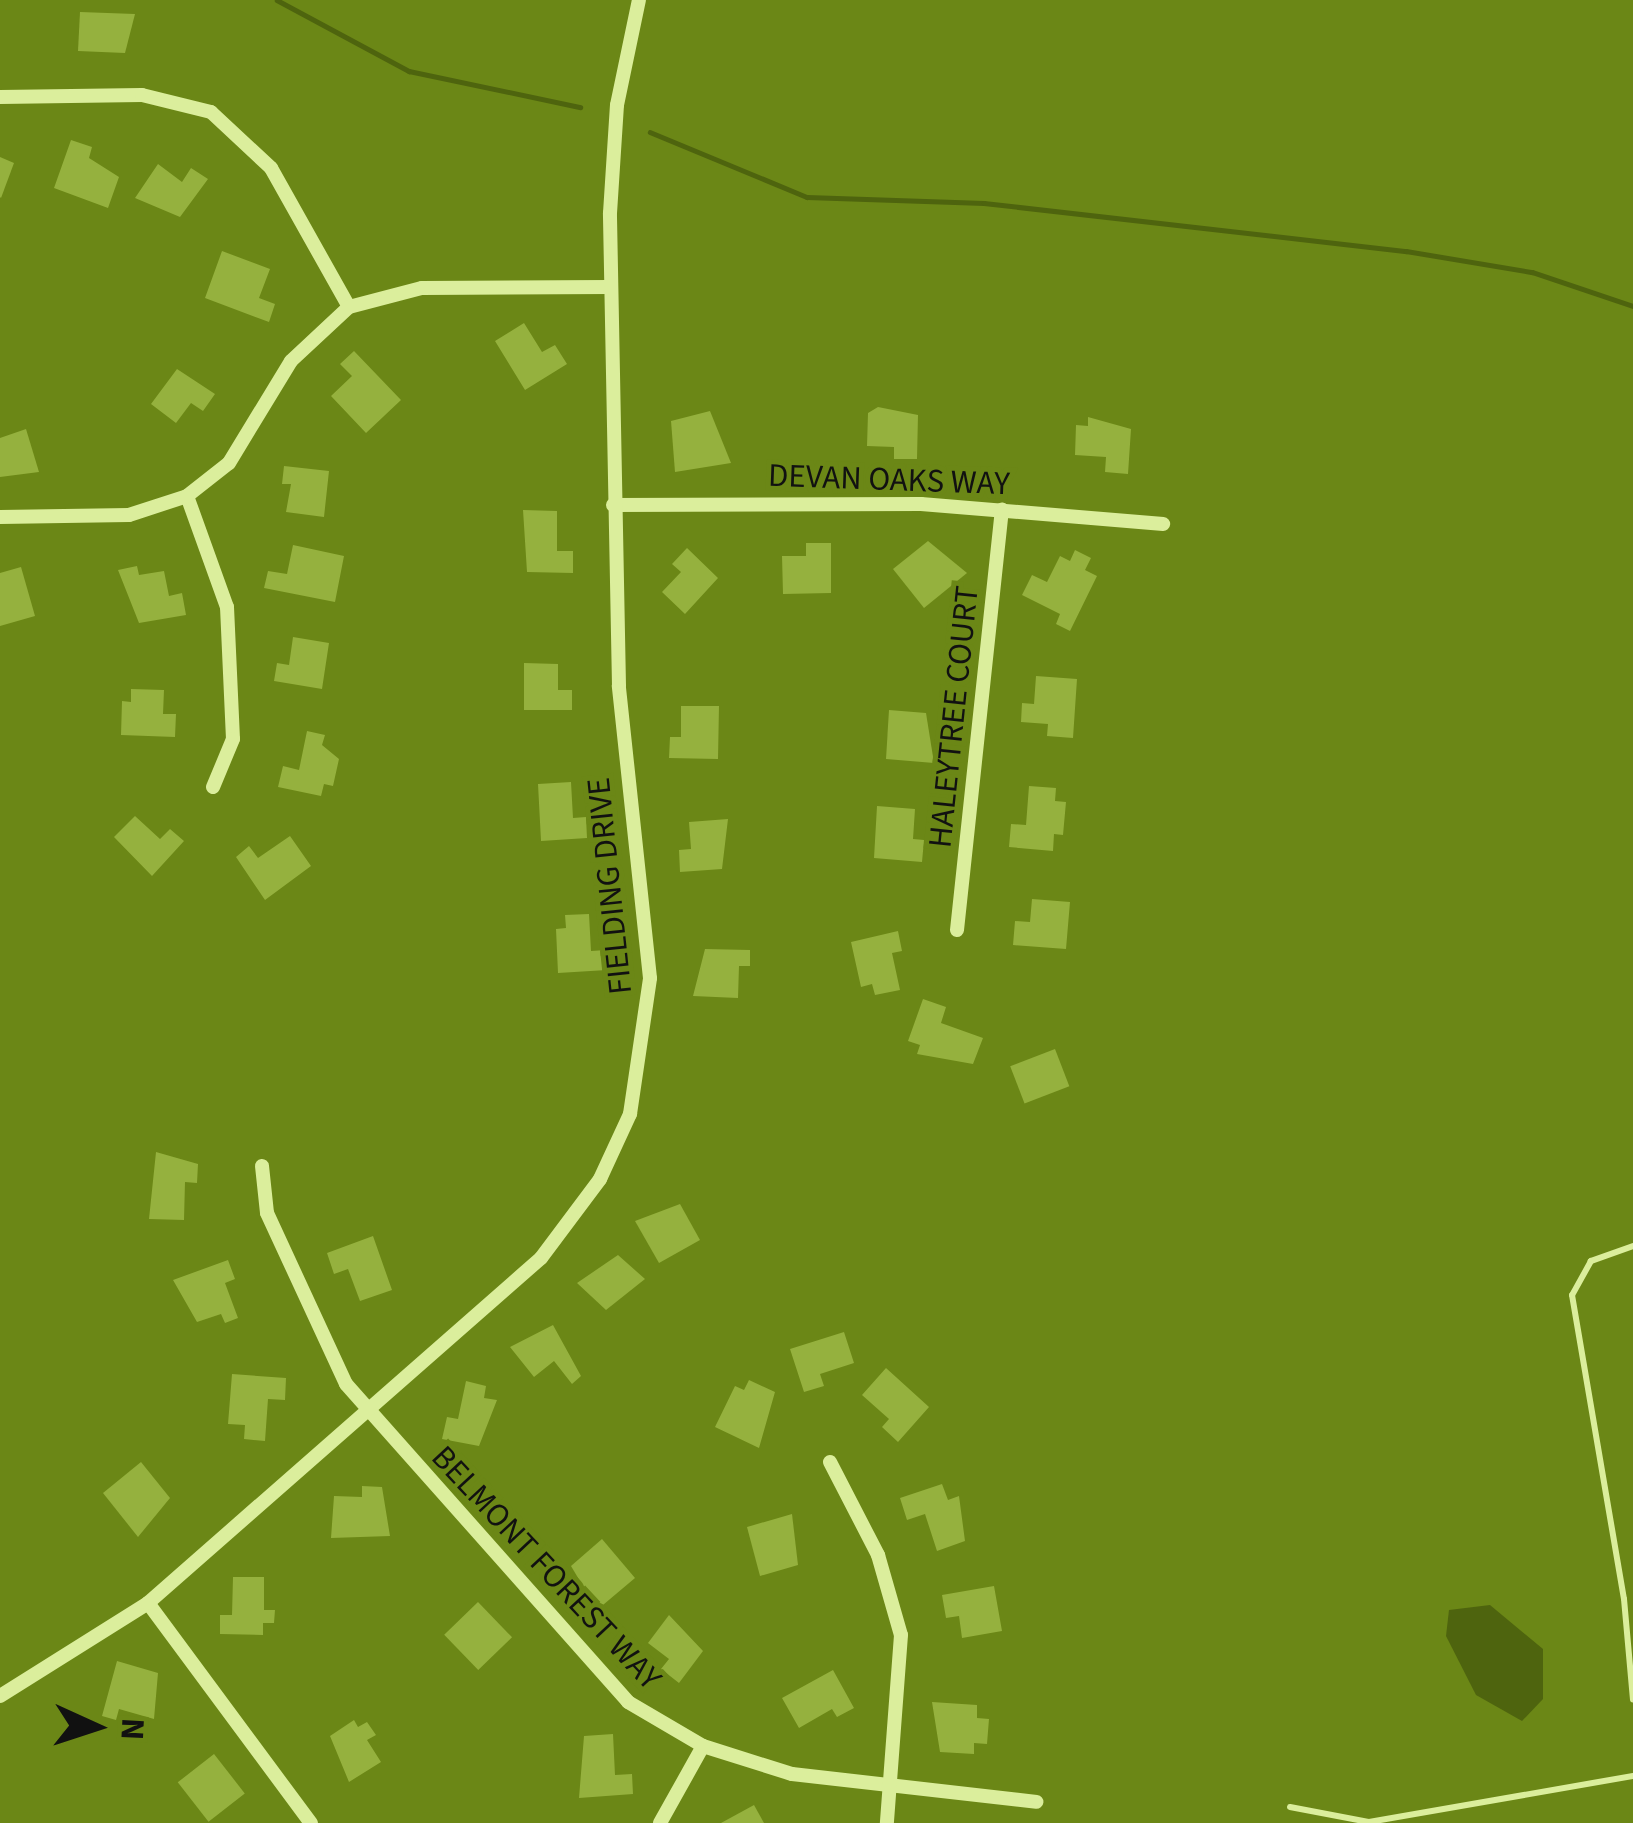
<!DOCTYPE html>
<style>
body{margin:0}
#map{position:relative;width:1633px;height:1823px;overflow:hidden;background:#6b8716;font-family:"Source Sans 3",sans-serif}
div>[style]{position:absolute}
.water>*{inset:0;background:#4e640e}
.stream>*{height:4.5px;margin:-2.25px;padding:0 2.25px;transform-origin:2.25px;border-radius:2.25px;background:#4e640e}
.building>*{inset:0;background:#95b13e;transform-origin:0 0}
.service>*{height:6px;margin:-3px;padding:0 3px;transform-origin:3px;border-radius:3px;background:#dbee9c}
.minor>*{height:14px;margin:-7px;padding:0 7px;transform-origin:7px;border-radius:7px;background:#dbee9c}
span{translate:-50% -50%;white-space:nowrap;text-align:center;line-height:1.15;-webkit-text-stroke:10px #6b8716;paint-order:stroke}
.street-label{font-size:33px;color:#111}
.north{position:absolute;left:36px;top:1667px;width:120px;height:120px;-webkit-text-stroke:9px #6b8716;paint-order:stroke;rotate:93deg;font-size:33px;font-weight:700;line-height:48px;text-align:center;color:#111}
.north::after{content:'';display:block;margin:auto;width:42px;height:54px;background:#111;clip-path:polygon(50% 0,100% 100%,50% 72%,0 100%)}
</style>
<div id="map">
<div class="water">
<i style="clip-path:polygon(1490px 1605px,1543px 1649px,1543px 1699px,1522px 1721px,1476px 1695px,1446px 1636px,1449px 1610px)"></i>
</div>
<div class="stream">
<i style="left:277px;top:0;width:150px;rotate:28.3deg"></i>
<i style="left:409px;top:71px;width:175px;rotate:11.9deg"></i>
<i style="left:650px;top:132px;width:170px;rotate:22.5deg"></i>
<i style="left:807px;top:197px;width:177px;rotate:1.9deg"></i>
<i style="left:984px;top:203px;width:425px;rotate:6.5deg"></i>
<i style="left:1406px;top:251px;width:128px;rotate:9.5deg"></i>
<i style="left:1532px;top:272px;width:107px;rotate:18.6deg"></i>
</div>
<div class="building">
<i style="clip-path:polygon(80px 12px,135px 14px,125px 53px,78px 51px)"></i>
<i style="clip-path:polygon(71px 140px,92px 147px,89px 158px,119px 177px,108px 208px,54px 188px)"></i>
<i style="clip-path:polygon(0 157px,14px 163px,1px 198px,0 197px)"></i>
<i style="clip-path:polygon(158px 164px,182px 182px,191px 168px,208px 179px,180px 217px,135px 198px)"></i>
<i style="clip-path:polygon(222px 251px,270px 269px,259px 298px,275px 304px,269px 322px,205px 298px)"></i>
<i style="clip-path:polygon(524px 323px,542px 352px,555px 345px,567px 364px,525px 390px,495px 341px)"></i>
<i style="clip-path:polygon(354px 351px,401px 400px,366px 433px,331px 396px,352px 376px,340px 364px)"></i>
<i style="clip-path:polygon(177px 369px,215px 394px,203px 411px,191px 403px,176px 423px,151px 404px)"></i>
<i style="clip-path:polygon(878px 407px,918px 415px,917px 459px,894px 459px,894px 447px,867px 446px,868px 413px)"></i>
<i style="clip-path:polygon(710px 411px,731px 463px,675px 472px,671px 421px)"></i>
<i style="clip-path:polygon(1088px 417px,1131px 429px,1128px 474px,1105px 472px,1106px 457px,1075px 455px,1076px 425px,1088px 426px)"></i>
<i style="clip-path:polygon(26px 429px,39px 472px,0 477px,0 438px)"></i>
<i style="clip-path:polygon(284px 466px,329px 471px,324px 517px,286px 512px,291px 484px,282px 484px)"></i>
<i style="clip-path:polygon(523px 510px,557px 511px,557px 551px,573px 551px,573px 573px,527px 572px)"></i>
<i style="clip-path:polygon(928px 541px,967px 573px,924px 608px,893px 569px)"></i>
<i style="clip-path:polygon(806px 543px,831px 543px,831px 593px,783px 594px,782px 556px,806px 556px)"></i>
<i style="clip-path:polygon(293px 545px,344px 556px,335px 602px,264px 588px,268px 571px,287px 574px)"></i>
<i style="clip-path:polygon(687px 548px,718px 578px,685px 614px,662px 592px,681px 572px,672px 564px)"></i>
<i style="clip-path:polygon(1075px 550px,1091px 558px,1085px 570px,1097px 576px,1070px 631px,1056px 624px,1060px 614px,1022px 595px,1032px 575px,1047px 582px,1060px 556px,1070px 561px)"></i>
<i style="clip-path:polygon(137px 566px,139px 575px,164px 571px,169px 596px,182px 593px,186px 615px,139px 623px,118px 570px)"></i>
<i style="clip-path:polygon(21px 567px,35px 616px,0 626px,0 573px)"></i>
<i style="clip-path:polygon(293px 637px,329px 643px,322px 689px,274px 681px,277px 663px,289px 665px)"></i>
<i style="clip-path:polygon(524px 663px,558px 664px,558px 690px,572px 690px,572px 710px,524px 710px)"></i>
<i style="clip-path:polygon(1036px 676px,1077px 679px,1073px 738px,1047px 736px,1048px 724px,1021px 722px,1022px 703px,1034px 704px)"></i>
<i style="clip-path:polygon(131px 689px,164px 690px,163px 714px,176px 714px,175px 737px,121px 735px,122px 701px,131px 702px)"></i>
<i style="clip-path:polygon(681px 706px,719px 706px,718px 759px,669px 758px,670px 737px,681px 737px)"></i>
<i style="clip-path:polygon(889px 710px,926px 713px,934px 763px,886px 759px)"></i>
<i style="clip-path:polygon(307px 731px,325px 735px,322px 745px,339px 759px,333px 786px,324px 784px,321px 796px,278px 787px,283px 766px,299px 770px)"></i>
<i style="clip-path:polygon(571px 782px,573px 818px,586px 817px,587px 838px,541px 841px,538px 784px)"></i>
<i style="clip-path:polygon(1029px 786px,1056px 788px,1055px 801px,1066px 802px,1063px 835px,1054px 834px,1053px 851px,1009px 847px,1011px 824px,1026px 825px)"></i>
<i style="clip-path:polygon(877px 806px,915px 809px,913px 839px,924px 840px,922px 862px,874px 858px)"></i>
<i style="clip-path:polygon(135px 816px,160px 839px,170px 829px,184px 841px,152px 876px,114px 837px)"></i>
<i style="clip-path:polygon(728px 819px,722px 869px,680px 872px,679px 850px,691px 849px,689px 822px)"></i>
<i style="clip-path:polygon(290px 836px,311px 866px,265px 900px,236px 857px,249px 846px,258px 858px)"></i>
<i style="clip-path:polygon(1032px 899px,1070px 902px,1066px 949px,1013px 945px,1015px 921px,1030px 922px)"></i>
<i style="clip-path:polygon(589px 914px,591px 951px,606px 950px,607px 970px,558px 973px,556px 929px,566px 928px,565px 915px)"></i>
<i style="clip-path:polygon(898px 931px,902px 951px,892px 953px,900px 990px,875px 995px,872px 984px,861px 987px,851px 942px)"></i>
<i style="clip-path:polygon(705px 949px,750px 950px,750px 966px,739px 966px,738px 998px,693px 996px)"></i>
<i style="clip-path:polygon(923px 999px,946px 1007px,941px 1023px,983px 1038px,973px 1064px,917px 1054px,920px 1045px,908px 1041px)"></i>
<i style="left:1055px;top:1049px;width:40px;height:48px;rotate:69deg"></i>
<i style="clip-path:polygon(156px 1152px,198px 1164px,197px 1183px,185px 1182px,184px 1220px,149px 1219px)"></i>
<i style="clip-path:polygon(680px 1204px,700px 1240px,659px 1263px,635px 1221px)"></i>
<i style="clip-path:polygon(373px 1236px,392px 1290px,360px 1301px,348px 1269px,334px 1274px,327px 1253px)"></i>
<i style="clip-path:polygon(618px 1255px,645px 1279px,606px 1310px,577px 1283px)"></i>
<i style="clip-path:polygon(228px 1260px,235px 1279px,225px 1283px,238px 1318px,225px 1323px,221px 1314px,197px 1322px,173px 1280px)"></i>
<i style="clip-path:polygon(553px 1325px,581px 1376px,572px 1384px,554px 1361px,534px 1377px,510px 1347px)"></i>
<i style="clip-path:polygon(844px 1332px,854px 1363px,820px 1374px,824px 1386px,804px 1392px,790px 1349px)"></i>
<i style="clip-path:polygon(886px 1368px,929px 1407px,898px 1442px,882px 1427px,889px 1419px,862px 1395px)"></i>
<i style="clip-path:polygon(232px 1374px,286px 1378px,285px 1400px,268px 1399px,265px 1441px,244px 1439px,245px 1425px,228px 1424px)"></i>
<i style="clip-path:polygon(749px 1380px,775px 1392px,759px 1448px,715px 1427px,735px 1386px,744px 1390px)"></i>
<i style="clip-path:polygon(466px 1381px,486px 1386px,484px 1398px,497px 1400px,479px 1446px,442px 1439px,447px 1417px,458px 1419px)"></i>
<i style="clip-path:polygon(141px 1462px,170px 1498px,138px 1537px,103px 1493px)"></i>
<i style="clip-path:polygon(942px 1484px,948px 1500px,959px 1496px,965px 1541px,937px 1551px,925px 1514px,907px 1520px,900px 1498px)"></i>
<i style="clip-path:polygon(362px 1486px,382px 1487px,390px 1536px,331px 1538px,334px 1496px,362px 1497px)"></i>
<i style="clip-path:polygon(792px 1514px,798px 1565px,760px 1576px,747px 1527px)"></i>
<i style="clip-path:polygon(602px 1539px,635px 1578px,597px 1610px,571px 1566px)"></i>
<i style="clip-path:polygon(233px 1577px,264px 1577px,264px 1610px,275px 1610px,274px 1623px,263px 1623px,263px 1635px,220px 1634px,220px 1615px,232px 1615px)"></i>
<i style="clip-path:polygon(994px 1586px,1002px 1631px,962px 1638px,959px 1616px,946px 1618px,942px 1595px)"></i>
<i style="left:478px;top:1602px;width:49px;height:47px;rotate:46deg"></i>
<i style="clip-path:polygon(669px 1615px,703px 1651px,679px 1683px,661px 1669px,669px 1659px,648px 1643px)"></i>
<i style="clip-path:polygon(117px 1661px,158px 1673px,154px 1719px,119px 1709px,116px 1720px,102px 1716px)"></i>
<i style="clip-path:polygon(833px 1670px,854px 1708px,837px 1717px,832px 1709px,799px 1728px,782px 1698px)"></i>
<i style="clip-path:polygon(932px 1702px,977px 1705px,977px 1718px,989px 1719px,987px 1744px,974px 1743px,974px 1754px,940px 1752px)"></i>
<i style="clip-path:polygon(354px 1720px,358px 1727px,367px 1722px,376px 1735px,367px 1740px,381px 1762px,349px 1782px,330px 1736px)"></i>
<i style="clip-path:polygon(613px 1734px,615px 1775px,632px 1774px,633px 1794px,579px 1798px,584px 1736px)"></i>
<i style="left:214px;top:1754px;width:50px;height:46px;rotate:52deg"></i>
<i style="clip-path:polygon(754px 1805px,764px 1823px,721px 1823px)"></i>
</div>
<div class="service">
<i style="left:1633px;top:1246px;width:45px;rotate:160.3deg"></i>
<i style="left:1591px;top:1261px;width:39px;rotate:119deg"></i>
<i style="left:1572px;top:1295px;width:308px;rotate:80.3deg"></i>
<i style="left:1624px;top:1599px;width:101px;rotate:84.9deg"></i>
<i style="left:1290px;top:1807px;width:80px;rotate:10.8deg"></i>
<i style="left:1369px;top:1822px;width:268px;rotate:-9.9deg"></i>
</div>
<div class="minor">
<i style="left:0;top:97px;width:142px;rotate:-0.8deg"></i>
<i style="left:142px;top:95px;width:71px;rotate:13.8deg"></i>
<i style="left:211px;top:112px;width:82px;rotate:43deg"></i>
<i style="left:271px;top:168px;width:159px;rotate:60.7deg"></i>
<i style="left:187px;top:496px;width:118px;rotate:70.2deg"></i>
<i style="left:227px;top:607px;width:132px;rotate:87.4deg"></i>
<i style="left:233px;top:739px;width:52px;rotate:112.6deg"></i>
<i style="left:613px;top:505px;width:308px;rotate:-0.2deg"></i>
<i style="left:921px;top:504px;width:243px;rotate:4.7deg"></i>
<i style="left:0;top:517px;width:129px;rotate:-0.9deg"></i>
<i style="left:129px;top:515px;width:61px;rotate:-18.1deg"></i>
<i style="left:187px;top:496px;width:53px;rotate:-38.2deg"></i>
<i style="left:229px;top:463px;width:119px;rotate:-58.7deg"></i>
<i style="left:291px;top:361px;width:79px;rotate:-43deg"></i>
<i style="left:349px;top:307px;width:75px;rotate:-14.6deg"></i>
<i style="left:422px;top:288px;width:188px;rotate:-0.3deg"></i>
<i style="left:957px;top:930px;width:423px;rotate:-83.9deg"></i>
<i style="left:262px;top:1166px;width:47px;rotate:83.9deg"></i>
<i style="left:267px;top:1213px;width:188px;rotate:65.2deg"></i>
<i style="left:346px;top:1384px;width:425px;rotate:48.4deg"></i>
<i style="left:628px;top:1702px;width:87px;rotate:30.4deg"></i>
<i style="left:703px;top:1746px;width:93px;rotate:17.5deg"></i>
<i style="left:792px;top:1774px;width:246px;rotate:6.5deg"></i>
<i style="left:830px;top:1462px;width:105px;rotate:62.7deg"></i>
<i style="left:878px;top:1555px;width:83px;rotate:74deg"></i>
<i style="left:901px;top:1635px;width:189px;rotate:94.3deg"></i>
<i style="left:148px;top:1603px;width:274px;rotate:53.5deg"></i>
<i style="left:0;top:1696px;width:175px;rotate:-32.1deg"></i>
<i style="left:148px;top:1603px;width:523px;rotate:-41.28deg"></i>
<i style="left:541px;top:1258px;width:99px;rotate:-53.2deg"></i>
<i style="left:600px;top:1179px;width:72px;rotate:-65.2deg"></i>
<i style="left:630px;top:1114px;width:137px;rotate:-81.6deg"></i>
<i style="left:650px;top:978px;width:294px;rotate:-96.1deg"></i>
<i style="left:619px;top:686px;width:473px;rotate:-91.1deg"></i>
<i style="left:610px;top:213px;width:108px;rotate:-86.3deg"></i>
<i style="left:617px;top:105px;width:107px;rotate:-78.2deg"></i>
<i style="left:660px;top:1823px;width:88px;rotate:-60.8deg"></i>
</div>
<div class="street-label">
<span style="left:889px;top:480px;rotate:2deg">DEVAN OAKS WAY</span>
<span style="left:954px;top:717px;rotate:-84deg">HALEYTREE COURT</span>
<span style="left:610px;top:886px;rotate:-96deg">FIELDING DRIVE</span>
<span style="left:546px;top:1568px;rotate:47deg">BELMONT FOREST WAY</span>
</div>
<div class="north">N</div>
</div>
